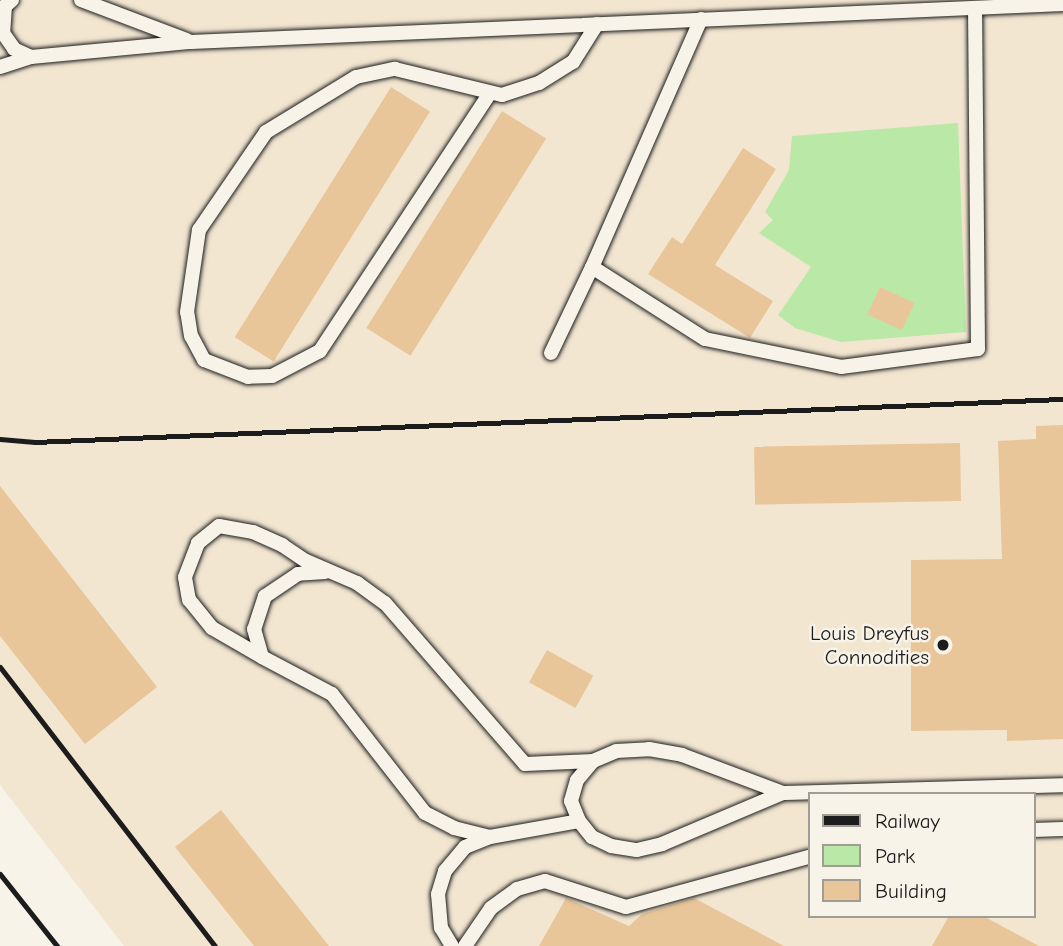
<!DOCTYPE html>
<style>
body{margin:0}
#map{position:relative;width:1063px;height:946px;overflow:hidden;background:#f7f3e8;font-family:"Comic Neue",sans-serif}
div>[style]{position:absolute}
.built>*{inset:0;background:#f2e6d1}
.green>*{inset:0;background:#b9e8a7}
.building>*{inset:0;background:#e8c69a;transform-origin:0 0}
.roads{filter:drop-shadow(0 0 2px #1c1c1c) drop-shadow(0 0 2px #1c1c1c)}
.service>*{height:14px;margin:-7px;padding:0 7px;transform-origin:7px;border-radius:7px;background:#f7f3e8}
.rail>*{height:5px;margin:-2.5px;padding:0 2.5px;transform-origin:2.5px;border-radius:2.5px;background:#1c1c1c}
.dots>*{width:19px;height:19px;translate:-50% -50%;box-sizing:border-box;border:4px solid #f7f3e8;border-radius:50%}
span{translate:-50% -50%;white-space:nowrap;text-align:center;line-height:1.15;-webkit-text-stroke:5px #f7f3e8;paint-order:stroke}
.poi-label{font-size:21px;color:#1c1c1c}
.right{translate:-100% -50%;text-align:right}
.legend{position:absolute;left:808px;top:792px;width:228px;height:126px;box-sizing:border-box;background:#f7f3e8;border:2px solid #9f9d96;margin:0;padding:9px 12px;list-style:none;font-size:21px;color:#1c1c1c}
.legend li{display:flex;align-items:center;gap:14px;height:35px}
.legend b{width:35px;border:2px solid #9f9d96}
</style>
<div id="map">
<div class="built">
<i style="clip-path:polygon(evenodd,0 0,1063px 0,1063px 946px,124px 946px,0 785px,0 0,809px 794px,1033px 794px,1033px 916px,809px 916px,809px 794px)"></i>
</div>
<div class="green">
<i style="clip-path:polygon(958px 123px,966px 332px,841px 342px,795px 328px,778px 315px,811px 267px,759px 233px,773px 220px,765px 212px,789px 170px,792px 136px)"></i>
</div>
<div class="building">
<i style="left:391px;top:87px;width:46px;height:295px;rotate:32deg"></i>
<i style="left:502px;top:111px;width:52px;height:256px;rotate:32deg"></i>
<i style="clip-path:polygon(743px 148px,776px 169px,715px 265px,773px 301px,750px 338px,648px 274px,672px 237px,682px 244px)"></i>
<i style="left:880px;top:287px;width:38px;height:30px;rotate:25deg"></i>
<i style="clip-path:polygon(1063px 425px,1063px 739px,1007px 741px,1007px 730px,911px 731px,911px 560px,1002px 559px,998px 441px,1036px 439px,1036px 426px)"></i>
<i style="left:960px;top:443px;width:58px;height:206px;rotate:89deg"></i>
<i style="clip-path:polygon(0 486px,157px 687px,85px 744px,0 636px)"></i>
<i style="left:547px;top:650px;width:53px;height:37px;rotate:29deg"></i>
<i style="clip-path:polygon(221px 810px,329px 946px,254px 946px,175px 847px)"></i>
<i style="clip-path:polygon(566px 898px,629px 926px,642px 914px,694px 898px,784px 946px,539px 946px)"></i>
<i style="clip-path:polygon(949px 916px,983px 916px,1039px 946px,932px 946px)"></i>
</div>
<div class="roads">
<div class="service">
<i style="left:12px;top:0;width:9px;rotate:139deg"></i>
<i style="left:5px;top:6px;width:27px;rotate:94deg"></i>
<i style="left:3px;top:33px;width:19px;rotate:55deg"></i>
<i style="left:14px;top:49px;width:19px;rotate:25deg"></i>
<i style="left:31px;top:57px;width:161px;rotate:-5.4deg"></i>
<i style="left:191px;top:42px;width:873px;rotate:-2.5deg"></i>
<i style="left:81px;top:0;width:113px;rotate:20.7deg"></i>
<i style="left:701px;top:19px;width:271px;rotate:113.7deg"></i>
<i style="left:592px;top:267px;width:134px;rotate:32.5deg"></i>
<i style="left:705px;top:339px;width:139px;rotate:11.6deg"></i>
<i style="left:841px;top:367px;width:138px;rotate:-7.5deg"></i>
<i style="left:978px;top:349px;width:341px;rotate:-90.5deg"></i>
<i style="left:0;top:67px;width:33px;rotate:-18deg"></i>
<i style="left:490px;top:93px;width:309px;rotate:123.4deg"></i>
<i style="left:320px;top:351px;width:54px;rotate:152.5deg"></i>
<i style="left:272px;top:376px;width:24px;rotate:178deg"></i>
<i style="left:248px;top:377px;width:47px;rotate:-158.9deg"></i>
<i style="left:204px;top:360px;width:27px;rotate:-118deg"></i>
<i style="left:191px;top:336px;width:24px;rotate:-99deg"></i>
<i style="left:187px;top:312px;width:83px;rotate:-81.7deg"></i>
<i style="left:199px;top:230px;width:119px;rotate:-55.6deg"></i>
<i style="left:266px;top:132px;width:105px;rotate:-31.4deg"></i>
<i style="left:356px;top:77px;width:40px;rotate:-12deg"></i>
<i style="left:395px;top:69px;width:110px;rotate:13.7deg"></i>
<i style="left:502px;top:95px;width:39px;rotate:-18deg"></i>
<i style="left:539px;top:83px;width:40px;rotate:-32deg"></i>
<i style="left:573px;top:62px;width:45px;rotate:-57.7deg"></i>
<i style="left:551px;top:353px;width:95px;rotate:-64.5deg"></i>
<i style="left:325px;top:572px;width:27px;rotate:176deg"></i>
<i style="left:298px;top:574px;width:40px;rotate:146deg"></i>
<i style="left:265px;top:596px;width:35px;rotate:108deg"></i>
<i style="left:254px;top:629px;width:29px;rotate:74deg"></i>
<i style="left:262px;top:657px;width:79px;rotate:27.9deg"></i>
<i style="left:332px;top:694px;width:151px;rotate:52deg"></i>
<i style="left:425px;top:813px;width:33px;rotate:27deg"></i>
<i style="left:454px;top:828px;width:37px;rotate:14deg"></i>
<i style="left:490px;top:837px;width:90px;rotate:-10.2deg"></i>
<i style="left:262px;top:657px;width:58px;rotate:-149.9deg"></i>
<i style="left:212px;top:628px;width:36px;rotate:-129deg"></i>
<i style="left:189px;top:600px;width:23px;rotate:-100deg"></i>
<i style="left:185px;top:577px;width:36px;rotate:-69deg"></i>
<i style="left:198px;top:543px;width:27px;rotate:-39deg"></i>
<i style="left:219px;top:526px;width:35px;rotate:10deg"></i>
<i style="left:253px;top:532px;width:32px;rotate:24deg"></i>
<i style="left:282px;top:545px;width:29px;rotate:34deg"></i>
<i style="left:306px;top:561px;width:56px;rotate:23.3deg"></i>
<i style="left:357px;top:583px;width:34px;rotate:36deg"></i>
<i style="left:385px;top:603px;width:213px;rotate:49deg"></i>
<i style="left:525px;top:764px;width:68px;rotate:-2.5deg"></i>
<i style="left:593px;top:761px;width:25px;rotate:-23deg"></i>
<i style="left:616px;top:751px;width:33px;rotate:-3deg"></i>
<i style="left:649px;top:749px;width:34px;rotate:10deg"></i>
<i style="left:682px;top:755px;width:108px;rotate:20.6deg"></i>
<i style="left:593px;top:761px;width:25px;rotate:130deg"></i>
<i style="left:577px;top:780px;width:22px;rotate:106deg"></i>
<i style="left:571px;top:801px;width:22px;rotate:68deg"></i>
<i style="left:579px;top:821px;width:21px;rotate:51deg"></i>
<i style="left:592px;top:837px;width:21px;rotate:25deg"></i>
<i style="left:611px;top:846px;width:26px;rotate:9deg"></i>
<i style="left:637px;top:850px;width:26px;rotate:-13deg"></i>
<i style="left:662px;top:844px;width:131px;rotate:-22.9deg"></i>
<i style="left:783px;top:793px;width:280px;rotate:-1.6deg"></i>
<i style="left:1033px;top:830px;width:30px;rotate:-2deg"></i>
<i style="left:452px;top:946px;width:21px;rotate:-121deg"></i>
<i style="left:441px;top:928px;width:34px;rotate:-95deg"></i>
<i style="left:438px;top:894px;width:24px;rotate:-73deg"></i>
<i style="left:445px;top:871px;width:31px;rotate:-50deg"></i>
<i style="left:465px;top:847px;width:27px;rotate:-22deg"></i>
<i style="left:465px;top:946px;width:46px;rotate:-55.6deg"></i>
<i style="left:491px;top:908px;width:32px;rotate:-36deg"></i>
<i style="left:517px;top:889px;width:29px;rotate:-16deg"></i>
<i style="left:545px;top:881px;width:85px;rotate:17.8deg"></i>
<i style="left:626px;top:907px;width:190px;rotate:-15.3deg"></i>
</div>
</div>
<div class="rail">
<i style="left:0;top:439px;width:35px;rotate:5deg"></i>
<i style="left:35px;top:442px;width:1029px;rotate:-2.4deg"></i>
<i style="left:0;top:667px;width:352px;rotate:52.4deg"></i>
<i style="left:0;top:874px;width:92px;rotate:51.6deg"></i>
</div>
<div class="dots">
<i style="left:943px;top:645px;background:#1c1c1c"></i>
</div>
<div class="poi-label">
<span class="right" style="left:929px;top:645px">Louis Dreyfus<br>Connodities</span>
</div>
<ul class="legend">
<li><b style="height:9px;background:#1c1c1c"></b>Railway</li>
<li><b style="height:19px;background:#b9e8a7"></b>Park</li>
<li><b style="height:19px;background:#e8c69a"></b>Building</li>
</ul>
</div>
